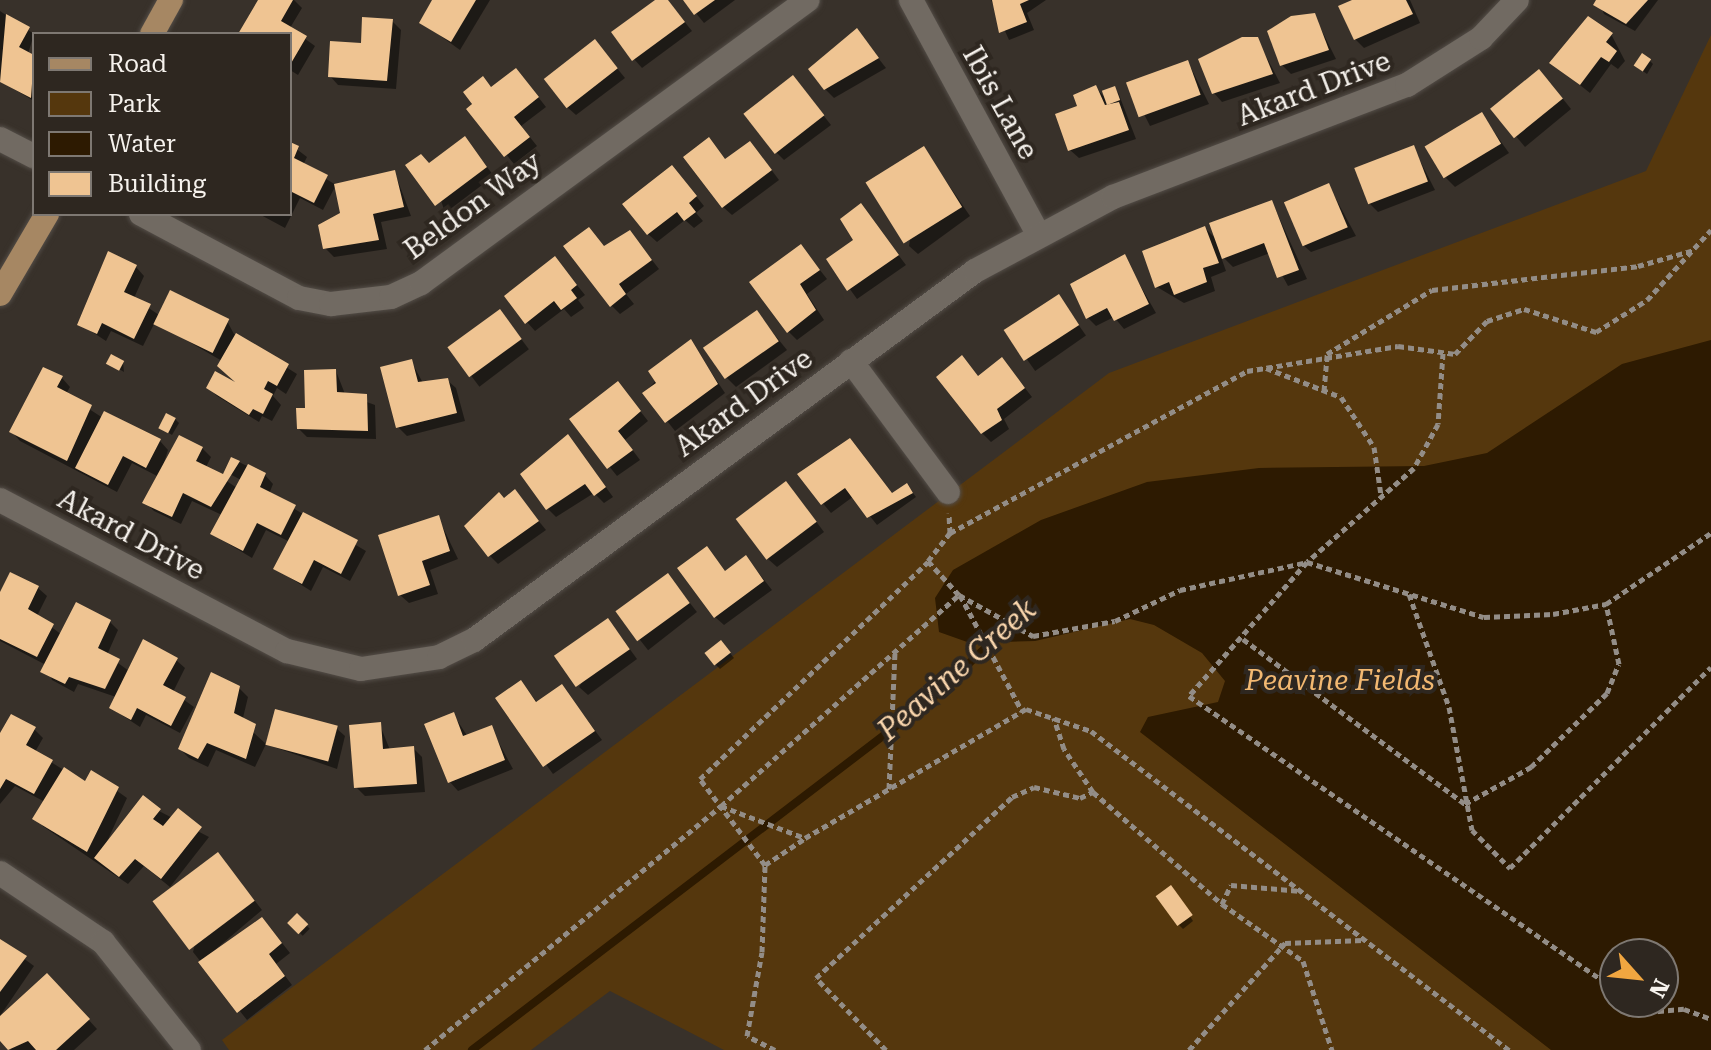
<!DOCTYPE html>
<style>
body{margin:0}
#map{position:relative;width:1711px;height:1050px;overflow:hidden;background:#38312a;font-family:"Roboto Serif",serif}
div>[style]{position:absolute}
.green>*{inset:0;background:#55370d}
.water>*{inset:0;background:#2d1a01}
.shadow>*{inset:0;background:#0007;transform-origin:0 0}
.stream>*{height:8px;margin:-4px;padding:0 4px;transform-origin:4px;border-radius:4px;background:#2d1a01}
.building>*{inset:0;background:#efc492;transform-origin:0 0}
.path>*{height:5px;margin-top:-2.5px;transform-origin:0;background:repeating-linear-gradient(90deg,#938d87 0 6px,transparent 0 10px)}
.roads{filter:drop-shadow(0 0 2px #534d47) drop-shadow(0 0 2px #534d47)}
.minor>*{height:24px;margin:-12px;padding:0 12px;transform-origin:12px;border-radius:12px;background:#716a62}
.major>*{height:24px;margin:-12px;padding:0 12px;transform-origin:12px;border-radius:12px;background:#a68763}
span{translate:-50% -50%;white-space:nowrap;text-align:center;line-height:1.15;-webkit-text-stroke:8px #2e2720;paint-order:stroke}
.street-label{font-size:28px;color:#f6f2ed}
.park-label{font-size:28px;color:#f2b871;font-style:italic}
.water-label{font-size:30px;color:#fad6ad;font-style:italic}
.legend{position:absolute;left:32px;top:32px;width:260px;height:184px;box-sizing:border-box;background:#2e2720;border:2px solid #7e7872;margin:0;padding:10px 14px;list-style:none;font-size:24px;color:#f6f2ed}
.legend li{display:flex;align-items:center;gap:16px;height:40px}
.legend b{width:40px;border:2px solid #7e7872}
.north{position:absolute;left:1599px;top:938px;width:80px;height:80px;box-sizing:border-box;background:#2e2720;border:2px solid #7e7872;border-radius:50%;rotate:117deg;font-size:22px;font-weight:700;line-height:32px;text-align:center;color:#f6f2ed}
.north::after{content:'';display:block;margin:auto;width:28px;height:36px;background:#f1a640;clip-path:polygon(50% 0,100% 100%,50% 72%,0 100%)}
</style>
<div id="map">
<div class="green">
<i style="clip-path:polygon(evenodd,1711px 35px,1711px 1050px,724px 1050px,610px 991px,531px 1050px,229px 1050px,222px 1040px,1109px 373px,1646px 171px,1711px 35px,1615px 954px,1663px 954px,1663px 1002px,1615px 1002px,1615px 954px)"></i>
</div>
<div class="water">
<i style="clip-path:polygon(evenodd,1711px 340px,1711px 1050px,1551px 1050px,1140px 732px,1148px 717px,1218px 702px,1225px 681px,1202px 653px,1154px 625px,1130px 619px,1035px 641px,970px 643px,939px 632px,935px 598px,953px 570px,1041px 520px,1147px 482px,1259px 468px,1424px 466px,1487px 453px,1622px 364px,1711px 340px,1615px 954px,1663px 954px,1663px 1002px,1615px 1002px,1615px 954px)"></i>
</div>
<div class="shadow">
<i style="clip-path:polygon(261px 0,294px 0,302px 8px,290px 28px,315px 46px,298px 75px,290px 70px,290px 34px,241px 34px)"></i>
<i style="clip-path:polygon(434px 0,490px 0,460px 50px,421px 22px)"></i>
<i style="clip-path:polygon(658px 0,667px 0,692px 31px,642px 68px,634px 59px)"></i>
<i style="clip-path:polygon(685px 0,735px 0,704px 23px)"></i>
<i style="clip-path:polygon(991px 0,1046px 0,1027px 13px,1034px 30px,1009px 40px)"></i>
<i style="clip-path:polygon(1357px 0,1410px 0,1420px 23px,1364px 48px,1355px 39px)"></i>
<i style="clip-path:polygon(1598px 0,1658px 0,1635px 31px,1604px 14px)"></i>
<i style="clip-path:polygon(0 11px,34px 34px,28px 54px,34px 57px,34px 101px,0 81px)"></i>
<i style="clip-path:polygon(1314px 15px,1336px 59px,1291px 74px,1282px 65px)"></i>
<i style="clip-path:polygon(392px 21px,401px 30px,396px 89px,338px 85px,330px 76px)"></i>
<i style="clip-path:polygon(857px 31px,886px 68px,834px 98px,825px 89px)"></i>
<i style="clip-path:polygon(1611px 34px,1625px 61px,1618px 69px,1611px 64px,1590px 93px,1552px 63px)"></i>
<i style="clip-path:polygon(1257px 39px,1280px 83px,1222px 102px,1214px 93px)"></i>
<i style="clip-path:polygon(595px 41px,625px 78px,576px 115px,567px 107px)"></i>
<i style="clip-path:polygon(1650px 61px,1653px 64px,1647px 74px,1640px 69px)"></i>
<i style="clip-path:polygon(1188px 62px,1209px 104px,1150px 126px,1129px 84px)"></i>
<i style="clip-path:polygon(793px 77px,831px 125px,784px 160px,775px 151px)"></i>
<i style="clip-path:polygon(483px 79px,492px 88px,524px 79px,546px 107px,521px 126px,537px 146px,514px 164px,469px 109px)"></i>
<i style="clip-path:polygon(1548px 80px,1571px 109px,1525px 147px,1493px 109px)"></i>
<i style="clip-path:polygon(1096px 88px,1107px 100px,1118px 92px,1136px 139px,1079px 158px,1070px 150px,1080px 107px)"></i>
<i style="clip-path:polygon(1482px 115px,1509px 153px,1455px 187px,1446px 178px)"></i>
<i style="clip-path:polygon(465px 139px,494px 176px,445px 213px,430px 165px)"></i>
<i style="clip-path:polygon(290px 144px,307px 157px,303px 165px,336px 185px,323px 210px,300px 198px,285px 228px,259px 214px,290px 214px)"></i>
<i style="clip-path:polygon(1413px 147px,1435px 190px,1378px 212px,1369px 203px)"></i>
<i style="clip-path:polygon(924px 149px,970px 216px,918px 254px,909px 246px)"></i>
<i style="clip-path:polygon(758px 152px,779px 180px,732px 215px,723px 207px,726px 161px)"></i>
<i style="clip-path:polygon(395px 173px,411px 216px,381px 222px,387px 249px,334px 257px,325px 248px,343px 214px)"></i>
<i style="clip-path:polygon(680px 176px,704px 206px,696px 213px,703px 221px,694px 228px,685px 220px,657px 242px,648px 234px)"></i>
<i style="clip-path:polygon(1329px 186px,1356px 236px,1311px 252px,1302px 244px)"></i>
<i style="clip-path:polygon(1272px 202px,1307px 279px,1288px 286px,1270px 253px,1233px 267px,1220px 254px,1226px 271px,1211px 277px,1215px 291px,1184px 303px,1157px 287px,1205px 228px,1218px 241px)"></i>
<i style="clip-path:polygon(861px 206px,906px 265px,857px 299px,829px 260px,856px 240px)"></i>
<i style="clip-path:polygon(630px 232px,659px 269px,626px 294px,634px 304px,620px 314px,611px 305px,605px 248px)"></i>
<i style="clip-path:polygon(801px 246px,827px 279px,807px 294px,824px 320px,797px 340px,788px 331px)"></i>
<i style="clip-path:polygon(1124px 257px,1156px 313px,1124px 329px,1114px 317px,1096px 326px,1088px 318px)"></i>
<i style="clip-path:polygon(555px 258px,585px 295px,578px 300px,584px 308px,571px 317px,564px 309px,535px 331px,527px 322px)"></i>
<i style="clip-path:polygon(136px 267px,144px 276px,134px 298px,159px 315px,227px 321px,234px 334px,297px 374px,286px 394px,277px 388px,273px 396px,281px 405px,272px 421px,262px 416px,259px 422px,217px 396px,208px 388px,241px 387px,222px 361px,155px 322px,143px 346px,111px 331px,106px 341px,80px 324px)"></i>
<i style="left:1059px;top:297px;width:47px;height:62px;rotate:55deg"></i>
<i style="left:500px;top:311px;width:48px;height:62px;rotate:53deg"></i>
<i style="clip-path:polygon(757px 313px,787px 350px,736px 387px,727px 378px)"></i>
<i style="clip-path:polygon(690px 341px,725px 393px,675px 431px,645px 393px)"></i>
<i style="clip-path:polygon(411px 361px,423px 383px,447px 380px,456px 388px,465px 421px,407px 436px,398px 427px)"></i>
<i style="clip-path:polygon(123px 362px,124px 372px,109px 363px)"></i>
<i style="clip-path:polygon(1010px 369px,1032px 397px,1004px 419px,1009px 429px,991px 442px,982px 433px)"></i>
<i style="clip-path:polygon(336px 371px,345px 394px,375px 405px,376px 439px,307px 437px,298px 428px)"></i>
<i style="clip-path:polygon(62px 378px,70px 387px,66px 394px,103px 418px,160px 441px,168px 450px,161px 472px,202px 448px,211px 457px,206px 467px,237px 488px,241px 480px,226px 472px,239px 462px,265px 475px,273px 484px,269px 494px,366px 551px,350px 581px,323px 567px,311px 591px,276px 569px,290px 542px,266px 530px,252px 558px,212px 534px,222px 515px,192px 501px,181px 524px,154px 511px,145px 502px,159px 477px,132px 463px,117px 492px,20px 441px,12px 432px)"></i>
<i style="clip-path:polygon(626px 393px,648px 421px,625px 440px,640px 460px,617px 476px,571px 419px)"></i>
<i style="clip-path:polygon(175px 419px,179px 423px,172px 435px,161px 428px)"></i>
<i style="clip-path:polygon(576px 446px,613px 497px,604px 503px,594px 493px,556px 517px,548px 509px)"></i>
<i style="clip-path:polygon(799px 475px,893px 495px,910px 489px,916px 497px,877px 525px,854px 496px,831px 513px)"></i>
<i style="clip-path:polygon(515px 492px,546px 530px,498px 564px,489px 555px,504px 500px)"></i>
<i style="clip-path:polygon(794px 492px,824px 532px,777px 567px,768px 559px)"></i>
<i style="clip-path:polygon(438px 517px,458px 559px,430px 570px,438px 594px,409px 603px,400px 595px)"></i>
<i style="clip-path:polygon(715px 558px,726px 572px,754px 567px,772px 590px,724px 625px,715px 617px)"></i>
<i style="left:668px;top:575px;width:47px;height:62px;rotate:52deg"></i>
<i style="clip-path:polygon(38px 588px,47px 596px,37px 616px,62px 635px,110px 622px,118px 630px,107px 655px,129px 671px,176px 660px,185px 668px,173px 692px,194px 707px,180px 733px,146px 715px,140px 727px,111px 708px,116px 697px,78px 684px,74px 692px,52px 680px,46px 665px,0 641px,0 596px)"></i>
<i style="clip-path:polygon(616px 630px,637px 659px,588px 695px,579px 687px)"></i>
<i style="clip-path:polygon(724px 646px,734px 658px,720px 669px,716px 665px)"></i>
<i style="clip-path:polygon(521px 683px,538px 703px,562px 686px,602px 740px,553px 774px,498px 699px)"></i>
<i style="clip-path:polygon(239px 688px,248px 697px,242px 722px,266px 744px,255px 767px,216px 750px,208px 767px,189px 758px,180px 749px)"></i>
<i style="clip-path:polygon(453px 714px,468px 737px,491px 728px,513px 769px,458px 791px,450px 782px)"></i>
<i style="clip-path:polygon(380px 725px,390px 750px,414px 749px,422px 757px,425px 792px,365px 796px,356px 787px)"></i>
<i style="clip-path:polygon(336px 728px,345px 736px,337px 769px,268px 745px)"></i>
<i style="clip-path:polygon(34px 729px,43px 738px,35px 752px,86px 784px,92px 773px,127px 798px,104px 848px,159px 811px,209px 837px,170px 887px,144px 866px,128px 884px,44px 827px,35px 818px,45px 802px,15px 786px,0 804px,0 734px)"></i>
<i style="clip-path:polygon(218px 854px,262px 910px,216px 949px,271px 929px,290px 953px,276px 964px,292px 985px,247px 1020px,193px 952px)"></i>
<i style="clip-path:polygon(1174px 891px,1193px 921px,1183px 929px,1179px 925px)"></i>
<i style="left:297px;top:916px;width:18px;height:10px;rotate:45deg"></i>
<i style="clip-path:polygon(0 941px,34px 966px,0 1016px)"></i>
<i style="clip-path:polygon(56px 984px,97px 1029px,74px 1050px,11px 1050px,0 1038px,0 1019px)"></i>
</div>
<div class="stream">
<i style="left:472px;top:1050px;width:576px;rotate:-37.39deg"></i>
<i style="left:930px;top:700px;width:92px;rotate:-43.2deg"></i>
</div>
<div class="building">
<i style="clip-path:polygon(258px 0,293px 0,281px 21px,307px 36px,290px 65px,290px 34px,238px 34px)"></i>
<i style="clip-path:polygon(432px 0,476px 0,451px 42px,419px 23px)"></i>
<i style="clip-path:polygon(655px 0,668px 0,685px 22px,632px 61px,611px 32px)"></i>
<i style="clip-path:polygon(683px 0,715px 0,694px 15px)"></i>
<i style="clip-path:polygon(992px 0,1029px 0,1020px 4px,1027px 22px,999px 33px)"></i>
<i style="clip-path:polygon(1352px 0,1406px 0,1413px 14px,1354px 40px,1338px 6px)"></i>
<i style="clip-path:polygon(1596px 0,1648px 0,1626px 24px,1593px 5px)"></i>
<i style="clip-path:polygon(1315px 13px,1329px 50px,1280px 66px,1267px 31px,1291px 16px)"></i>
<i style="clip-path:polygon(6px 14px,30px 27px,19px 47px,34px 55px,31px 98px,0 82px)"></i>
<i style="clip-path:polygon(1588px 16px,1613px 33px,1606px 42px,1617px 51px,1609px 62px,1601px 57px,1580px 85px,1549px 63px)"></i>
<i style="clip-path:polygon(362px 17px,393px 19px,387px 81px,328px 77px,330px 41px,361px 43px)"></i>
<i style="clip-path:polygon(857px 28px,879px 58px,824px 90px,808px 69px)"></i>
<i style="clip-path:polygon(1242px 37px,1258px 37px,1273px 74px,1212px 94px,1198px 59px)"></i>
<i style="left:595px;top:39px;width:37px;height:65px;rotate:52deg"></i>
<i style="left:1642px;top:53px;width:11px;height:15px;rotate:34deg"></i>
<i style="left:1188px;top:60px;width:37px;height:66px;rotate:70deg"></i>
<i style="clip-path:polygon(516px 68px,539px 97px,514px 117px,530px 137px,504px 157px,466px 109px,472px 104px,463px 92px,483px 76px,491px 87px)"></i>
<i style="left:1539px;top:69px;width:38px;height:63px;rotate:51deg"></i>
<i style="left:793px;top:75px;width:51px;height:63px;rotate:52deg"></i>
<i style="clip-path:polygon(1096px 85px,1105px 105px,1119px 102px,1129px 130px,1068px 151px,1055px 114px,1077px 106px,1073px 95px)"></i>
<i style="left:1115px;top:86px;width:15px;height:14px;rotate:70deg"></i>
<i style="left:1482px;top:112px;width:37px;height:67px;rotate:59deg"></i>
<i style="clip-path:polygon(465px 136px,487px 167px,435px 206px,405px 165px,421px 154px,429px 163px)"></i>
<i style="clip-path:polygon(709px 137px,725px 159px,750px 141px,772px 170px,722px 208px,683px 157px)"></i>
<i style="clip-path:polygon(290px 142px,299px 146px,294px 158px,328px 175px,314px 203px,290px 191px)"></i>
<i style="left:1414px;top:145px;width:39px;height:64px;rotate:69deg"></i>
<i style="left:924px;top:146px;width:72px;height:69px;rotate:58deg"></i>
<i style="clip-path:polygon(672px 165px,697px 196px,689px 203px,696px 212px,684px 221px,677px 212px,647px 235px,622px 204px)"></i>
<i style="clip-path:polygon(395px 170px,404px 207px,373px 214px,379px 240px,323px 249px,318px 225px,340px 213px,334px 184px)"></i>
<i style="left:1329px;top:183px;width:48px;height:49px;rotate:67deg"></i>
<i style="clip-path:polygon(1272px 200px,1299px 270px,1277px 278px,1264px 243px,1222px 259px,1209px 223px)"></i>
<i style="clip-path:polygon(861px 203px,899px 255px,847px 291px,826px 259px,853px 240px,840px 219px)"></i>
<i style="clip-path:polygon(1205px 226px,1219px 263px,1203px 268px,1207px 282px,1174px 295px,1169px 282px,1155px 288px,1142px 251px)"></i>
<i style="clip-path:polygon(589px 227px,604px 246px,630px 230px,652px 260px,619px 284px,626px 294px,610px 307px,563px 246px)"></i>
<i style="clip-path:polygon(801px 244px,820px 270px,800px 284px,816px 310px,787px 333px,749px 282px)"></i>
<i style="clip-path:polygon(108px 251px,137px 265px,124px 292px,151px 304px,134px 339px,102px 323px,97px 334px,77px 325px)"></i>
<i style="clip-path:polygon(1125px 254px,1149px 304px,1114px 321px,1107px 308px,1086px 319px,1070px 284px)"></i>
<i style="clip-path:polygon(555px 256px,577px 285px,571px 290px,577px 298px,561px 310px,554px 301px,525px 324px,504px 296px)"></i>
<i style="left:170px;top:290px;width:66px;height:38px;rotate:26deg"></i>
<i style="left:1059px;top:294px;width:37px;height:66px;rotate:57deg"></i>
<i style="left:500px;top:309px;width:37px;height:65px;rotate:54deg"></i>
<i style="left:757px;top:310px;width:38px;height:66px;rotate:55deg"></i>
<i style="clip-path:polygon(236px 333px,289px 364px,277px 386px,268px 381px,264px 389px,273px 394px,263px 414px,253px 409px,249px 415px,206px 388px,215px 371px,235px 382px,217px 366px)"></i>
<i style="clip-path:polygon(691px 339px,718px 384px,665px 423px,642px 393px,656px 383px,648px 371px)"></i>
<i style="left:111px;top:354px;width:15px;height:11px;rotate:28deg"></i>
<i style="clip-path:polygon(962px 355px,978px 376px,1002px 357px,1025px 388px,997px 409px,1002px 420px,981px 434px,936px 377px)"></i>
<i style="clip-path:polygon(412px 359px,418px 382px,448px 378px,457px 413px,396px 428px,380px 367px)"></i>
<i style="clip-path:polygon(43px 367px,63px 376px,57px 387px,92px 405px,67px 461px,9px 432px)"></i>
<i style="clip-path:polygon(336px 369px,337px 392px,367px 394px,368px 431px,297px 429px,296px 408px,305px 408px,304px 370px)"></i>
<i style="clip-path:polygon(618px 381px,641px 411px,618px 431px,633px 450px,607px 469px,569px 419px)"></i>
<i style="clip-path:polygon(104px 411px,161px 439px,146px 468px,123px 456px,108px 485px,75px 468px)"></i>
<i style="left:166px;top:413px;width:11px;height:17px;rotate:27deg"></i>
<i style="clip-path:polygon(568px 434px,606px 487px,594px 496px,585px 484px,546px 510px,520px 474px)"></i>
<i style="clip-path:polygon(179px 435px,203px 447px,196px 461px,223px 474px,231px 457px,240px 461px,211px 507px,183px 493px,172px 517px,142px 503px)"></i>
<i style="clip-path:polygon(850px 438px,892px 493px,907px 483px,913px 493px,867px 518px,845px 488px,821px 505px,797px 474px)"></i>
<i style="clip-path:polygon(248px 464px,266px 473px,260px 487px,296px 505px,281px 535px,257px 523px,243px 551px,210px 534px)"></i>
<i style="left:786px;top:481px;width:51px;height:63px;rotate:53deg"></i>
<i style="clip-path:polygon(515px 489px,539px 521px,488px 557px,464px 526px,499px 492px,504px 498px)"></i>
<i style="clip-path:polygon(303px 512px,358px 540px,341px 574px,314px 560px,302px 584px,273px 569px)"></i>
<i style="clip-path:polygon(439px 515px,450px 551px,422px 561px,430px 585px,398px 596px,378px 535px)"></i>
<i style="clip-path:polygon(707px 546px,725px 571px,746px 555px,764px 581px,714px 618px,677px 568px)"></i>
<i style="clip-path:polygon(10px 572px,39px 586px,28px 609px,54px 624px,37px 657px,0 639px,0 592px)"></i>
<i style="left:668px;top:573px;width:37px;height:65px;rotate:54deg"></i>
<i style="clip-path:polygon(76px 602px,111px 620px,98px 648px,120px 659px,105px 689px,69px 677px,65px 684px,40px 672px)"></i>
<i style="left:608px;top:618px;width:38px;height:66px;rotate:55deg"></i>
<i style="clip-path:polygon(143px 639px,178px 658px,163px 685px,186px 697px,171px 726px,137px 708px,131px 720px,109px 708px)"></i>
<i style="left:721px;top:640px;width:16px;height:21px;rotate:52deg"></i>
<i style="clip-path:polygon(211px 672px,240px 686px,234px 713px,256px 724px,246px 759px,207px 743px,198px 759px,178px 749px)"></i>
<i style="clip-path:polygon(521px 680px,536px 702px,562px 684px,595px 731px,543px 767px,495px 698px)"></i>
<i style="left:275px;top:709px;width:65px;height:37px;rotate:15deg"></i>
<i style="clip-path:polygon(454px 712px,463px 736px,492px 725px,505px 760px,448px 783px,424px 724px)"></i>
<i style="clip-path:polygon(11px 714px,36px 727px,26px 745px,53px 760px,34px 794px,6px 779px,0 789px,0 733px)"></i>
<i style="clip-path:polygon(381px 722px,383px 749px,414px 746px,417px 784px,354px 788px,349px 725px)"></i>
<i style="clip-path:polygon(64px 767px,85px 781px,91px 770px,119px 787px,87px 852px,32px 819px)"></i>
<i style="clip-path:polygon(143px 795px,161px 809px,153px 819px,163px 826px,178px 808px,202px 827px,161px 879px,135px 859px,119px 877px,94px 858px)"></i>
<i style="left:218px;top:852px;width:61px;height:82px;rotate:53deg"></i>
<i style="left:1171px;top:885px;width:37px;height:19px;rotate:54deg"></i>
<i style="left:297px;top:913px;width:16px;height:14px;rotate:45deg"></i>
<i style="clip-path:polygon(262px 917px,282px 943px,269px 954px,285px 976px,237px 1013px,198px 962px)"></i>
<i style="clip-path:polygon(0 939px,27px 956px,0 992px)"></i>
<i style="clip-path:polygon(47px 973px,90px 1019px,56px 1050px,36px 1050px,28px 1041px,8px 1050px,0 1041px,0 1016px)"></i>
</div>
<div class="path">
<i style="left:1443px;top:353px;width:71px;rotate:94deg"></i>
<i style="left:1438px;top:424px;width:50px;rotate:118.6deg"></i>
<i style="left:1414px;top:468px;width:142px;rotate:138.7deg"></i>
<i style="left:1307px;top:562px;width:179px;rotate:131.4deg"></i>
<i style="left:1189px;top:696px;width:517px;rotate:34.52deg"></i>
<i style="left:1266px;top:368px;width:80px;rotate:21.1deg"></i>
<i style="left:1341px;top:397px;width:60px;rotate:56.6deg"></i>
<i style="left:1374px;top:447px;width:49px;rotate:81.7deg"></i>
<i style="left:1324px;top:391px;width:37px;rotate:-85deg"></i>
<i style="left:1327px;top:354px;width:123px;rotate:-31.4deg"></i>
<i style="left:1432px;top:290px;width:207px;rotate:-6.6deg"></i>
<i style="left:1638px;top:266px;width:58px;rotate:-15.9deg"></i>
<i style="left:950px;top:533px;width:338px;rotate:-28.6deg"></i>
<i style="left:1247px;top:371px;width:153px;rotate:-9.4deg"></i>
<i style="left:1398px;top:346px;width:58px;rotate:8deg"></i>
<i style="left:1455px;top:354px;width:46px;rotate:-45.9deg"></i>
<i style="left:1487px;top:321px;width:39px;rotate:-18deg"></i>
<i style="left:1524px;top:309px;width:76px;rotate:17.7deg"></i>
<i style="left:1596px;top:332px;width:60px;rotate:-32.1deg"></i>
<i style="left:1647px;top:300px;width:95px;rotate:-47.6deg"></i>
<i style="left:1409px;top:594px;width:120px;rotate:70.5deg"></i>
<i style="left:1449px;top:707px;width:125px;rotate:79.4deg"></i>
<i style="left:1472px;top:830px;width:54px;rotate:45deg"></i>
<i style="left:1510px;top:868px;width:284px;rotate:-45deg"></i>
<i style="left:959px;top:595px;width:85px;rotate:29deg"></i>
<i style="left:1033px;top:636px;width:83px;rotate:-10.4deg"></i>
<i style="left:1115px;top:621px;width:72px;rotate:-25.5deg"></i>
<i style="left:1180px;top:590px;width:130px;rotate:-12.4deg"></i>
<i style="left:1307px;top:562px;width:185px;rotate:17.3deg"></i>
<i style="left:1484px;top:617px;width:69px;rotate:-2.5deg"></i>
<i style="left:1553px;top:614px;width:54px;rotate:-10.7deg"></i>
<i style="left:1606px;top:604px;width:127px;rotate:-34.1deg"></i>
<i style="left:960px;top:595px;width:132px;rotate:61.9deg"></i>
<i style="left:1243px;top:639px;width:277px;rotate:36.6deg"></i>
<i style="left:1465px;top:804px;width:76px;rotate:-29.3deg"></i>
<i style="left:1531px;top:767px;width:106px;rotate:-44.2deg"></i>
<i style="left:1607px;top:693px;width:31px;rotate:-68deg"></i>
<i style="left:1619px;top:664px;width:61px;rotate:-102.2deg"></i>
<i style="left:889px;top:789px;width:136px;rotate:-87.5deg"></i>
<i style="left:1093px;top:792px;width:171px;rotate:41deg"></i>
<i style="left:1222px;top:904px;width:99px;rotate:35.1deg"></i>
<i style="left:1303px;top:961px;width:94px;rotate:72deg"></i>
<i style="left:721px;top:806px;width:90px;rotate:20.9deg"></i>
<i style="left:805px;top:838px;width:256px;rotate:-30.3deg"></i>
<i style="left:1026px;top:709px;width:69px;rotate:18.7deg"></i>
<i style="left:1091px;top:731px;width:526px;rotate:37.35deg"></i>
<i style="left:765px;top:865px;width:47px;rotate:-33.7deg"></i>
<i style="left:1222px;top:904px;width:21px;rotate:-65deg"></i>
<i style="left:1231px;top:885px;width:70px;rotate:4.9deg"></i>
<i style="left:1634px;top:1002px;width:17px;rotate:36deg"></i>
<i style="left:1648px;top:1012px;width:36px;rotate:-5deg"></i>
<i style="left:1684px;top:1009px;width:29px;rotate:20deg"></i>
<i style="left:425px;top:1050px;width:384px;rotate:-39.5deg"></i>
<i style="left:721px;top:806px;width:318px;rotate:-41.6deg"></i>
<i style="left:959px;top:595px;width:46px;rotate:-132.4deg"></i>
<i style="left:928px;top:561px;width:36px;rotate:-52deg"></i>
<i style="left:950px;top:533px;width:20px;rotate:-93deg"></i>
<i style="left:775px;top:1050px;width:31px;rotate:-153deg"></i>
<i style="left:747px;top:1036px;width:85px;rotate:-79.9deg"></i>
<i style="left:762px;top:952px;width:87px;rotate:-88deg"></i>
<i style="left:765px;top:865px;width:108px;rotate:-127.1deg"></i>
<i style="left:700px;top:779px;width:315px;rotate:-43.6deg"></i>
<i style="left:886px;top:1050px;width:100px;rotate:-134.2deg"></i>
<i style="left:816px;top:978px;width:267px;rotate:-42.7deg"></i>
<i style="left:1012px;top:797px;width:24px;rotate:-24deg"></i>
<i style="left:1034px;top:787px;width:47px;rotate:13.4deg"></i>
<i style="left:1080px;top:798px;width:14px;rotate:-25deg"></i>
<i style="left:1093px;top:792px;width:52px;rotate:-124deg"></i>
<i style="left:1064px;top:749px;width:33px;rotate:-108deg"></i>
<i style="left:1189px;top:1050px;width:144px;rotate:-48.1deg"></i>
<i style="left:1285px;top:943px;width:78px;rotate:-2.2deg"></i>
</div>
<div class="roads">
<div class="minor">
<i style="left:911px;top:0;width:266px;rotate:61.5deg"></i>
<i style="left:0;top:139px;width:38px;rotate:27deg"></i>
<i style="left:141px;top:214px;width:179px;rotate:28deg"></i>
<i style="left:299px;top:298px;width:33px;rotate:11deg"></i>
<i style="left:331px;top:304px;width:60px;rotate:-6.7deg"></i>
<i style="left:391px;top:297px;width:33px;rotate:-25deg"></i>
<i style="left:421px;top:283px;width:479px;rotate:-36.2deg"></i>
<i style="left:851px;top:361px;width:163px;rotate:53.5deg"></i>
<i style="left:0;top:500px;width:324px;rotate:27.8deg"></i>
<i style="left:287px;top:651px;width:76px;rotate:13.7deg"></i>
<i style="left:361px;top:669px;width:79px;rotate:-8.7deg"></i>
<i style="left:439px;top:657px;width:39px;rotate:-26deg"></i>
<i style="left:474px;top:640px;width:622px;rotate:-36.37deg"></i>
<i style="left:975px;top:271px;width:157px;rotate:-28.2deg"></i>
<i style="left:1113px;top:197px;width:315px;rotate:-20.9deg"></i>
<i style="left:1407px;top:85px;width:88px;rotate:-32.4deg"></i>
<i style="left:1481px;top:38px;width:52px;rotate:-46.5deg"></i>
<i style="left:0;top:873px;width:124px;rotate:33.8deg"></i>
<i style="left:103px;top:942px;width:138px;rotate:51.5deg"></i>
</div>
<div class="major">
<i style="left:152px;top:34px;width:39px;rotate:-61deg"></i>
<i style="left:0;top:294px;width:93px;rotate:-59.6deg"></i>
</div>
</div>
<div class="street-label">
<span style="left:1314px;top:89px;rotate:-21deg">Akard Drive</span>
<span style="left:1000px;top:103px;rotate:61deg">Ibis Lane</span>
<span style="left:473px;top:206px;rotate:-36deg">Beldon Way</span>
<span style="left:744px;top:403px;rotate:-36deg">Akard Drive</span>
<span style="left:131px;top:535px;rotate:28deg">Akard Drive</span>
</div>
<div class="park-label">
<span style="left:1340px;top:681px">Peavine Fields</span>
</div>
<div class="water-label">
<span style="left:957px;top:670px;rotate:-41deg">Peavine Creek</span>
</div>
<ul class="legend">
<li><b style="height:10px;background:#a68763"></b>Road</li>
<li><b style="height:22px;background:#55370d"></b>Park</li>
<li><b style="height:22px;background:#2d1a01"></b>Water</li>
<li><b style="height:22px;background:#efc492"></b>Building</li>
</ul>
<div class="north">N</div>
</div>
